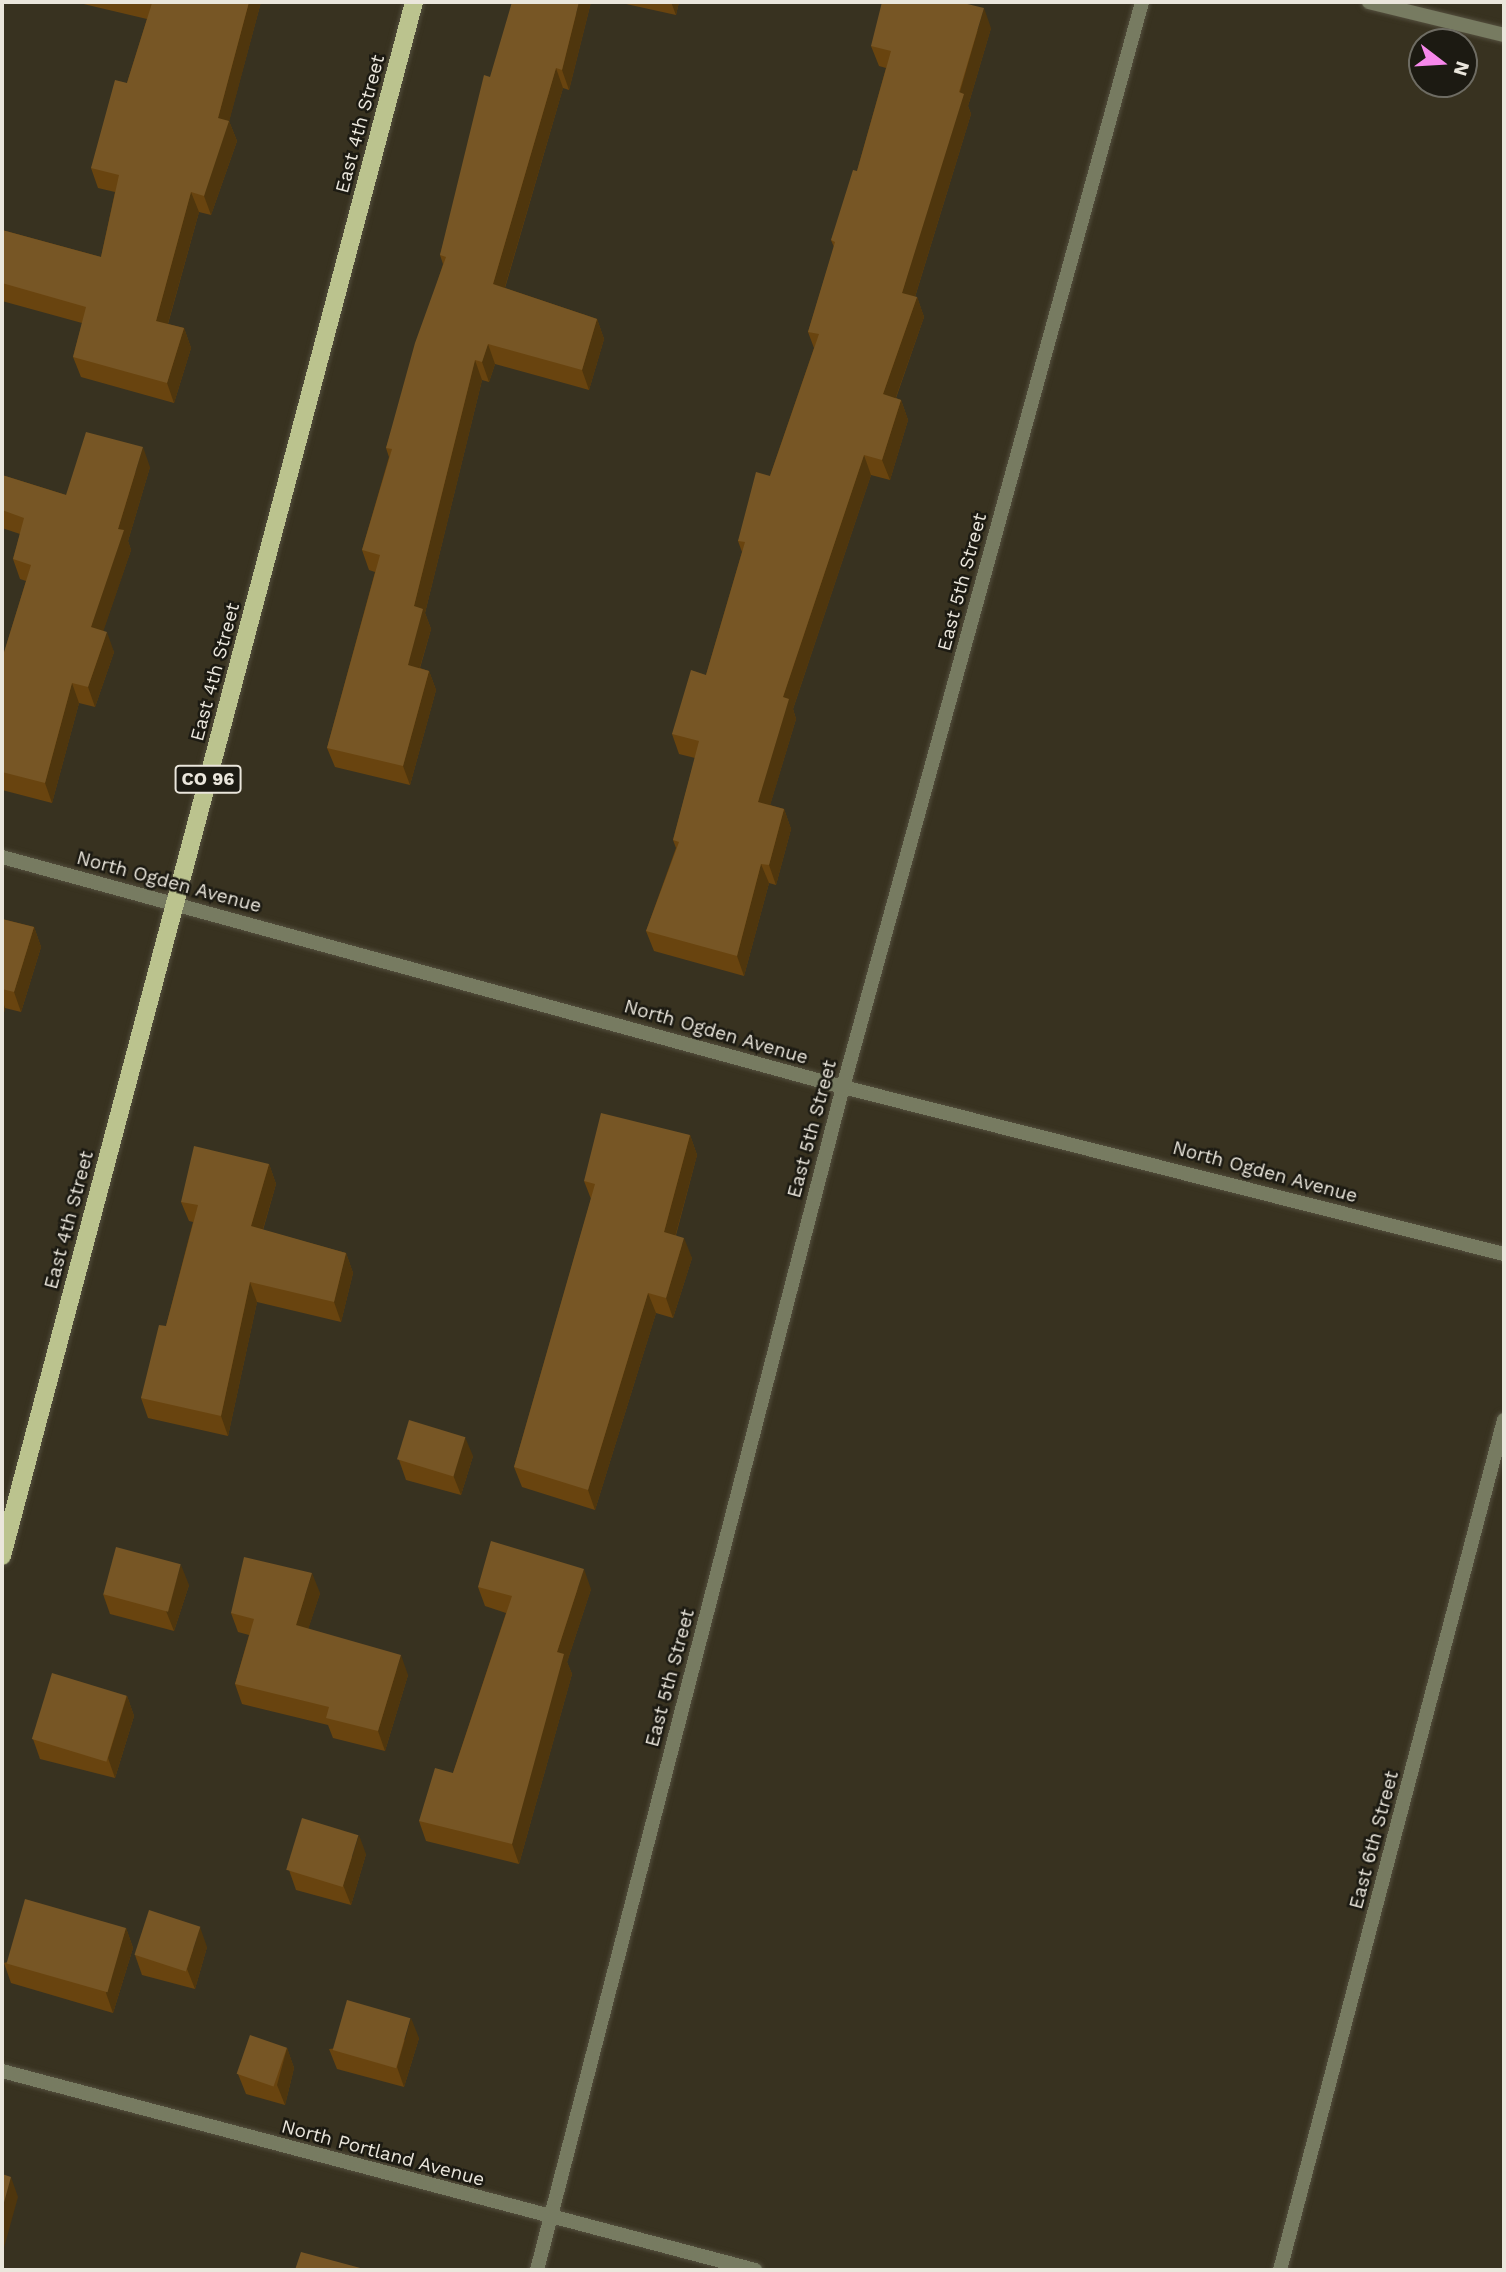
<!DOCTYPE html>
<style>
body{margin:0}
#map{position:relative;width:1506px;height:2272px;overflow:hidden;background:#383220;font-family:"Work Sans",sans-serif}
div>[style]{position:absolute}
.roads{filter:drop-shadow(0 0 2px #544f3e) drop-shadow(0 0 2px #544f3e)}
.minor>*{height:14px;margin:-7px;padding:0 7px;transform-origin:7px;border-radius:7px;background:#777b61}
.tertiary>*{height:14px;margin:-7px;padding:0 7px;transform-origin:7px;border-radius:7px;background:#777b61}
.primary>*{height:18px;margin:-9px;padding:0 9px;transform-origin:9px;border-radius:9px;background:#bbc38e}
.wall>*{inset:0;background:#69440f}
.shaded-wall>*{inset:0;background:#4f360d}
.building>*{inset:0;background:#775625;transform-origin:0 0}
span{translate:-50% -50%;white-space:nowrap;text-align:center;line-height:1.15;-webkit-text-stroke:5px #1c1a12;paint-order:stroke}
.shield-label span{padding:2px 5px;background:#1c1a12;border:2px solid;border-radius:5px;-webkit-text-stroke-width:0}
.shield-label{font-size:18px;color:#eae6dc;font-weight:700}
.street-label{font-size:19px;color:#eae6dc}
.frame{position:absolute;inset:0;border:4px solid #eae6dc;pointer-events:none}
.north{position:absolute;left:1408px;top:28px;width:70px;height:70px;box-sizing:border-box;background:#1c1a12;border:2px solid #6e6c63;border-radius:50%;rotate:107deg;font-size:19px;font-weight:700;line-height:28px;text-align:center;color:#eae6dc}
.north::after{content:'';display:block;margin:auto;width:24px;height:32px;background:#f788eb;clip-path:polygon(50% 0,100% 100%,50% 72%,0 100%)}
</style>
<div id="map">
<div class="roads">
<div class="minor">
<i style="left:2px;top:857px;width:872px;rotate:15.3deg"></i>
<i style="left:843px;top:1087px;width:682px;rotate:14.18deg"></i>
<i style="left:537px;top:2270px;width:1222px;rotate:-75.5deg"></i>
<i style="left:843px;top:1087px;width:1125px;rotate:-74.59deg"></i>
<i style="left:1280px;top:2270px;width:879px;rotate:-75.24deg"></i>
</div>
<div class="tertiary">
<i style="left:1369px;top:2px;width:139px;rotate:13.7deg"></i>
<i style="left:2px;top:2071px;width:779px;rotate:14.8deg"></i>
</div>
<div class="primary">
<i style="left:2px;top:1556px;width:1608px;rotate:-75.15deg"></i>
</div>
</div>
<div class="wall">
<i style="clip-path:polygon(75px 2px,261px 2px,229px 121px,237px 141px,211px 215px,199px 212px,168px 324px,184px 328px,191px 348px,174px 403px,81px 377px,73px 357px,82px 323px,2px 301px,2px 230px,101px 257px,115px 192px,98px 188px,91px 168px,127px 83px,147px 19px)"></i>
<i style="clip-path:polygon(591px 2px,569px 90px,563px 88px,505px 288px,597px 319px,604px 339px,589px 390px,495px 364px,489px 382px,482px 380px,425px 613px,431px 629px,420px 668px,429px 671px,436px 690px,410px 785px,335px 767px,327px 748px,375px 572px,369px 570px,362px 550px,389px 457px,386px 448px,443px 264px,440px 255px,490px 77px)"></i>
<i style="clip-path:polygon(617px 2px,679px 2px,676px 15px)"></i>
<i style="clip-path:polygon(991px 28px,968px 106px,971px 114px,915px 297px,917px 297px,924px 317px,896px 398px,901px 400px,908px 420px,890px 480px,871px 475px,793px 709px,796px 719px,770px 805px,784px 809px,791px 829px,776px 885px,769px 883px,744px 976px,654px 951px,646px 931px,676px 848px,673px 840px,695px 758px,679px 754px,672px 734px,706px 675px,742px 552px,738px 541px,770px 476px,814px 348px,808px 332px,834px 247px,831px 240px,857px 171px,886px 68px,879px 66px,871px 46px)"></i>
<i style="clip-path:polygon(150px 467px,128px 541px,131px 550px,103px 631px,114px 652px,95px 707px,79px 703px,52px 803px,2px 790px,2px 659px,26px 581px,20px 579px,13px 559px,20px 534px,2px 528px,2px 475px,66px 495px)"></i>
<i style="clip-path:polygon(2px 919px,34px 927px,41px 947px,21px 1012px,5px 1008px,2px 1022px)"></i>
<i style="clip-path:polygon(690px 1135px,697px 1155px,676px 1235px,692px 1258px,673px 1318px,656px 1313px,595px 1510px,522px 1487px,514px 1467px,591px 1199px,584px 1181px)"></i>
<i style="clip-path:polygon(269px 1164px,276px 1184px,263px 1230px,346px 1253px,353px 1273px,341px 1322px,257px 1302px,228px 1436px,148px 1418px,141px 1398px,166px 1326px,193px 1222px,189px 1221px,181px 1202px)"></i>
<i style="clip-path:polygon(473px 1456px,461px 1495px,406px 1480px,399px 1460px)"></i>
<i style="clip-path:polygon(189px 1585px,174px 1631px,110px 1614px,103px 1594px)"></i>
<i style="clip-path:polygon(478px 1587px,591px 1589px,567px 1662px,572px 1674px,519px 1864px,426px 1841px,419px 1821px,453px 1773px,506px 1613px,485px 1606px)"></i>
<i style="clip-path:polygon(320px 1593px,308px 1629px,408px 1675px,385px 1751px,333px 1738px,328px 1725px,242px 1704px,235px 1684px,249px 1635px,238px 1632px,231px 1613px)"></i>
<i style="clip-path:polygon(127px 1696px,134px 1716px,115px 1778px,40px 1759px,33px 1739px)"></i>
<i style="clip-path:polygon(366px 1854px,351px 1905px,296px 1890px,289px 1870px)"></i>
<i style="clip-path:polygon(126px 1928px,133px 1948px,113px 2013px,11px 1983px,4px 1963px)"></i>
<i style="clip-path:polygon(207px 1947px,195px 1989px,142px 1975px,135px 1955px)"></i>
<i style="clip-path:polygon(419px 2038px,404px 2087px,337px 2069px,329px 2049px)"></i>
<i style="clip-path:polygon(287px 2048px,294px 2068px,285px 2105px,246px 2094px,238px 2074px)"></i>
</div>
<div class="shaded-wall">
<i style="clip-path:polygon(249px 2px,261px 2px,229px 122px,229px 121px,237px 141px,211px 215px,204px 196px,218px 118px)"></i>
<i style="clip-path:polygon(579px 2px,591px 2px,569px 90px,562px 70px)"></i>
<i style="clip-path:polygon(671px 2px,679px 2px,676px 15px)"></i>
<i style="clip-path:polygon(984px 8px,991px 28px,968px 106px,971px 114px,910px 313px,902px 293px)"></i>
<i style="clip-path:polygon(556px 68px,563px 88px,500px 304px,493px 284px)"></i>
<i style="clip-path:polygon(191px 192px,199px 212px,163px 341px,156px 321px)"></i>
<i style="clip-path:polygon(917px 297px,924px 317px,890px 414px,883px 394px)"></i>
<i style="clip-path:polygon(597px 319px,604px 339px,589px 390px,582px 370px)"></i>
<i style="clip-path:polygon(184px 328px,191px 348px,174px 403px,167px 383px)"></i>
<i style="clip-path:polygon(488px 344px,495px 364px,489px 382px,482px 362px)"></i>
<i style="clip-path:polygon(475px 360px,482px 380px,425px 613px,431px 629px,415px 684px,408px 665px,414px 606px)"></i>
<i style="clip-path:polygon(901px 400px,908px 420px,890px 480px,882px 460px)"></i>
<i style="clip-path:polygon(143px 447px,150px 467px,128px 541px,131px 550px,98px 647px,91px 627px,118px 529px)"></i>
<i style="clip-path:polygon(864px 455px,871px 475px,793px 709px,796px 719px,765px 822px,758px 802px,783px 697px)"></i>
<i style="clip-path:polygon(107px 632px,114px 652px,95px 707px,88px 687px)"></i>
<i style="clip-path:polygon(429px 671px,436px 690px,410px 785px,403px 766px)"></i>
<i style="clip-path:polygon(72px 683px,79px 703px,52px 803px,45px 783px)"></i>
<i style="clip-path:polygon(784px 809px,791px 829px,776px 885px,769px 865px)"></i>
<i style="clip-path:polygon(761px 864px,769px 883px,744px 976px,737px 956px)"></i>
<i style="clip-path:polygon(34px 927px,41px 947px,21px 1012px,14px 992px)"></i>
<i style="clip-path:polygon(2px 999px,5px 1008px,2px 1022px)"></i>
<i style="clip-path:polygon(690px 1135px,697px 1155px,671px 1252px,664px 1232px)"></i>
<i style="clip-path:polygon(269px 1164px,276px 1184px,258px 1246px,251px 1226px)"></i>
<i style="clip-path:polygon(684px 1238px,692px 1258px,673px 1318px,666px 1298px)"></i>
<i style="clip-path:polygon(346px 1253px,353px 1273px,341px 1322px,334px 1302px)"></i>
<i style="clip-path:polygon(250px 1282px,257px 1302px,228px 1436px,221px 1416px)"></i>
<i style="clip-path:polygon(648px 1293px,656px 1313px,595px 1510px,588px 1490px)"></i>
<i style="clip-path:polygon(465px 1437px,473px 1456px,461px 1495px,453px 1475px)"></i>
<i style="clip-path:polygon(181px 1565px,189px 1585px,174px 1631px,166px 1611px)"></i>
<i style="clip-path:polygon(584px 1569px,591px 1589px,567px 1662px,572px 1674px,519px 1864px,512px 1844px,557px 1652px)"></i>
<i style="clip-path:polygon(312px 1573px,320px 1593px,303px 1645px,296px 1625px)"></i>
<i style="clip-path:polygon(401px 1655px,408px 1675px,385px 1751px,378px 1731px)"></i>
<i style="clip-path:polygon(127px 1696px,134px 1716px,115px 1778px,108px 1758px)"></i>
<i style="clip-path:polygon(359px 1835px,366px 1854px,351px 1905px,343px 1885px)"></i>
<i style="clip-path:polygon(200px 1927px,207px 1947px,195px 1989px,187px 1969px)"></i>
<i style="clip-path:polygon(126px 1928px,133px 1948px,113px 2013px,106px 1993px)"></i>
<i style="clip-path:polygon(411px 2018px,419px 2038px,404px 2087px,397px 2067px)"></i>
<i style="clip-path:polygon(287px 2048px,294px 2068px,285px 2105px,277px 2085px)"></i>
<i style="clip-path:polygon(11px 2177px,18px 2197px,2px 2255px,2px 2210px)"></i>
</div>
<div class="building">
<i style="clip-path:polygon(149px 2px,249px 2px,218px 118px,229px 121px,204px 196px,191px 192px,156px 321px,184px 328px,167px 383px,73px 357px,86px 307px,2px 283px,2px 230px,101px 257px,119px 175px,91px 168px,115px 80px,127px 83px,152px 3px)"></i>
<i style="clip-path:polygon(512px 2px,579px 2px,562px 70px,556px 68px,493px 284px,597px 319px,582px 370px,488px 344px,482px 362px,475px 360px,414px 606px,423px 609px,408px 665px,429px 671px,403px 766px,327px 748px,380px 555px,362px 550px,392px 449px,386px 448px,415px 343px,446px 257px,440px 255px,484px 75px,490px 77px)"></i>
<i style="clip-path:polygon(882px 2px,959px 2px,984px 8px,959px 92px,964px 94px,902px 293px,917px 297px,883px 394px,901px 400px,882px 460px,864px 455px,783px 697px,789px 699px,758px 802px,784px 809px,769px 865px,761px 864px,737px 956px,646px 931px,679px 842px,673px 840px,699px 741px,672px 734px,691px 670px,706px 675px,745px 542px,738px 541px,756px 472px,770px 476px,819px 334px,808px 332px,835px 242px,831px 240px,853px 170px,857px 171px,891px 51px,871px 46px)"></i>
<i style="clip-path:polygon(86px 432px,143px 447px,118px 529px,124px 530px,91px 627px,107px 632px,88px 687px,72px 683px,45px 783px,2px 772px,2px 659px,31px 565px,13px 559px,24px 518px,2px 510px,2px 475px,66px 495px)"></i>
<i style="clip-path:polygon(2px 919px,34px 927px,14px 992px,2px 989px)"></i>
<i style="clip-path:polygon(601px 1113px,690px 1135px,664px 1232px,684px 1238px,666px 1298px,648px 1293px,588px 1490px,514px 1467px,595px 1184px,584px 1181px)"></i>
<i style="clip-path:polygon(194px 1146px,269px 1164px,251px 1226px,346px 1253px,334px 1302px,250px 1282px,221px 1416px,141px 1398px,159px 1325px,166px 1326px,198px 1205px,181px 1202px)"></i>
<i style="left:409px;top:1420px;width:59px;height:41px;rotate:17deg"></i>
<i style="clip-path:polygon(491px 1541px,584px 1569px,557px 1652px,564px 1654px,512px 1844px,419px 1821px,435px 1768px,453px 1773px,512px 1596px,478px 1587px)"></i>
<i style="left:116px;top:1547px;width:67px;height:49px;rotate:15deg"></i>
<i style="clip-path:polygon(244px 1557px,312px 1573px,296px 1625px,401px 1655px,378px 1731px,326px 1718px,329px 1707px,235px 1684px,254px 1619px,231px 1613px)"></i>
<i style="left:52px;top:1673px;width:78px;height:69px;rotate:17deg"></i>
<i style="left:302px;top:1818px;width:59px;height:54px;rotate:17deg"></i>
<i style="left:25px;top:1899px;width:105px;height:67px;rotate:16deg"></i>
<i style="left:149px;top:1910px;width:54px;height:47px;rotate:18deg"></i>
<i style="left:347px;top:2000px;width:66px;height:52px;rotate:16deg"></i>
<i style="left:250px;top:2035px;width:39px;height:41px;rotate:19deg"></i>
<i style="clip-path:polygon(2px 2174px,11px 2177px,2px 2210px)"></i>
<i style="clip-path:polygon(301px 2252px,364px 2269px,364px 2270px,295px 2270px)"></i>
</div>
<div class="shield-label">
<span style="left:208px;top:779px">CO 96</span>
</div>
<div class="street-label">
<span style="left:360px;top:124px;rotate:-75deg">East 4th Street</span>
<span style="left:962px;top:582px;rotate:-75deg">East 5th Street</span>
<span style="left:215px;top:672px;rotate:-75deg">East 4th Street</span>
<span style="left:169px;top:882px;rotate:15deg">North Ogden Avenue</span>
<span style="left:716px;top:1032px;rotate:16deg">North Ogden Avenue</span>
<span style="left:812px;top:1129px;rotate:-75deg">East 5th Street</span>
<span style="left:1265px;top:1172px;rotate:15deg">North Ogden Avenue</span>
<span style="left:69px;top:1220px;rotate:-75deg">East 4th Street</span>
<span style="left:670px;top:1678px;rotate:-75deg">East 5th Street</span>
<span style="left:1374px;top:1840px;rotate:-75deg">East 6th Street</span>
<span style="left:383px;top:2153px;rotate:15deg">North Portland Avenue</span>
</div>
<div class="frame"></div>
<div class="north">N</div>
</div>
